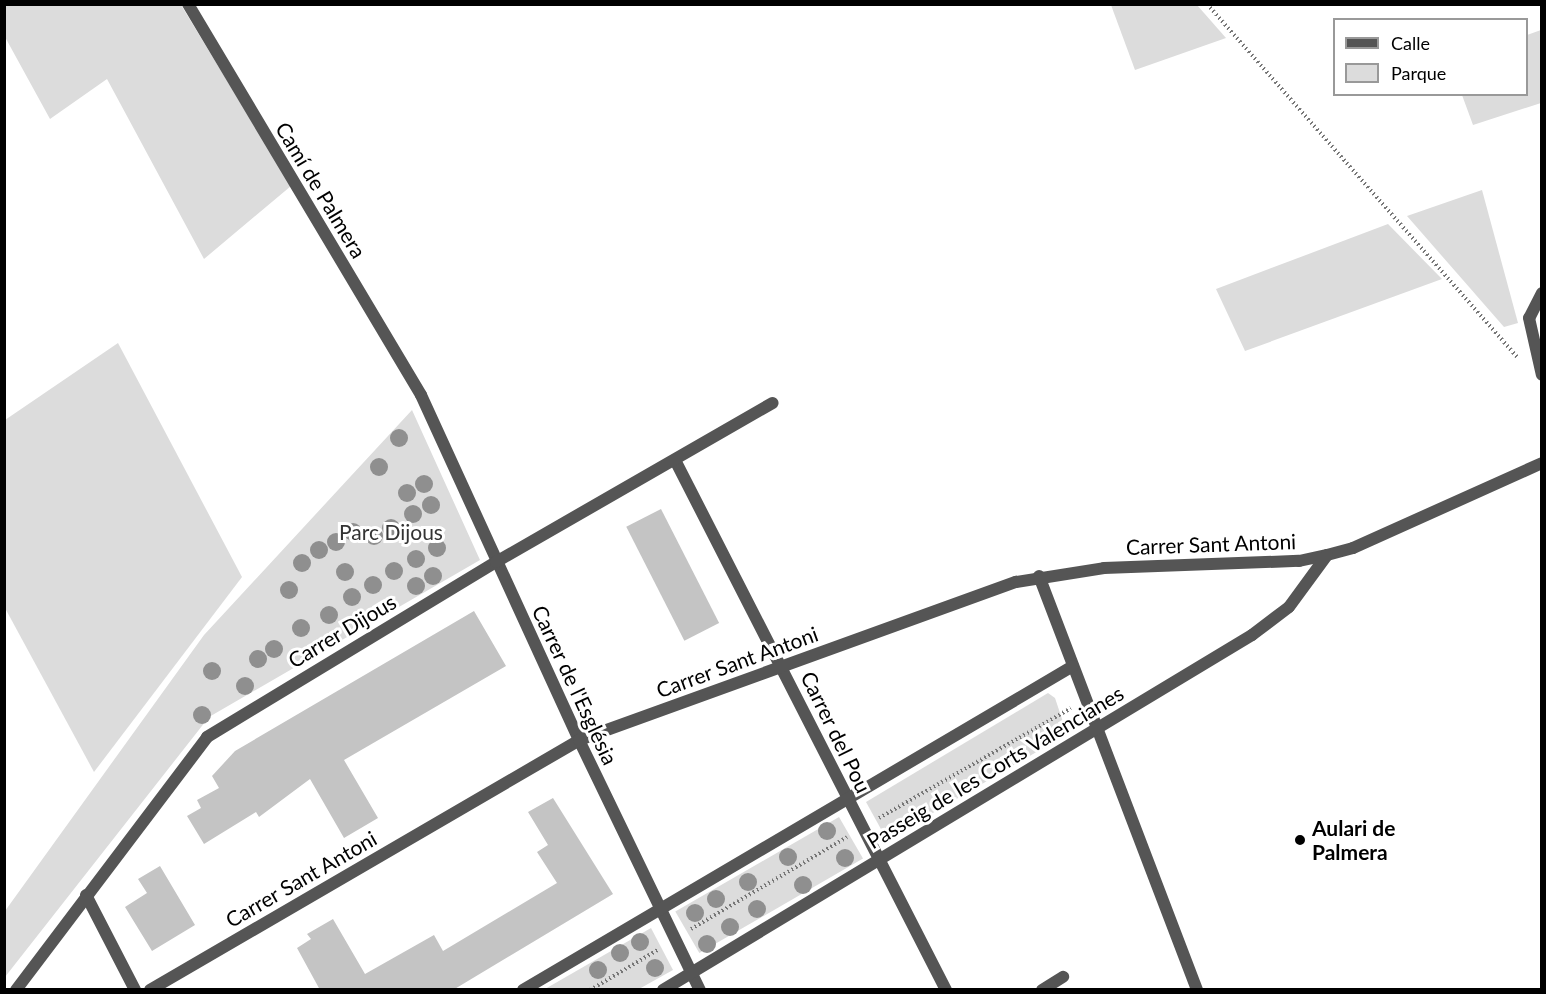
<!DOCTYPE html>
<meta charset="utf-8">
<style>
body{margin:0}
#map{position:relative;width:1546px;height:994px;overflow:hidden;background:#fff;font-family:Lato,sans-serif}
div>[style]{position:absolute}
.green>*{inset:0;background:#dcdcdc;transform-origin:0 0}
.building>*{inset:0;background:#c4c4c4;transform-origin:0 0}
.path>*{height:4px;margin-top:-2px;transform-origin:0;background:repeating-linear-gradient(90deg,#777 0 1.5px,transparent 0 4.5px)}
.street>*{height:12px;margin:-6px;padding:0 6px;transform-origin:6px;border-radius:6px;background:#555}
.trees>*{width:18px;height:18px;margin:-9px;border-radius:50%;background:#8f8f8f}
.dots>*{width:16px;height:16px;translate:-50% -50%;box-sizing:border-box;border:3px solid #fff;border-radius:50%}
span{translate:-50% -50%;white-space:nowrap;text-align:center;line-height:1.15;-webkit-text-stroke:6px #fff;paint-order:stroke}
.street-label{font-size:21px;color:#000}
.park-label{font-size:21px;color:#333}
.poi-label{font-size:21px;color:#000;font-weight:700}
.left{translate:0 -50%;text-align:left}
.frame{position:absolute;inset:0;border:6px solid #000;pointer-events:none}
.legend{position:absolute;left:1333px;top:18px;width:195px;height:78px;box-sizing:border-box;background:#fff;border:2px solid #999;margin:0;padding:8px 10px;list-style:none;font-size:18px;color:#000}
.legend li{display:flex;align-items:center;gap:12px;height:30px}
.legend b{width:30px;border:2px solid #999}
</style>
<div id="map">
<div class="green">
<i style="clip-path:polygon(4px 5px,181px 5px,291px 186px,204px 259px,107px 79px,50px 119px,5px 37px)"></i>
<i style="clip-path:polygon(1111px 5px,1197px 5px,1226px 38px,1135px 70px)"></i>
<i style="clip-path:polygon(1541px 30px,1541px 103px,1473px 125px,1462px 95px,1526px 94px,1527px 35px)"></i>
<i style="clip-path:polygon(1482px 190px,1518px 323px,1504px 327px,1407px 216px)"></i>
<i style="clip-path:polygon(1388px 224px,1442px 279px,1245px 351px,1216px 289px)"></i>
<i style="clip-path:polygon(118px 343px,242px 577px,94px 772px,5px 608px,5px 420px)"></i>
<i style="clip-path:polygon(412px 410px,480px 560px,209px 717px,5px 977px,5px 911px,204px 635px)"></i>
<i style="clip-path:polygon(1048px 693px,1055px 698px,1067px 734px,887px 840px,866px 802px)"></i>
<i style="left:839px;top:817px;width:48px;height:189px;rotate:60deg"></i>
<i style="clip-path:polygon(651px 928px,673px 970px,639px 989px,545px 989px)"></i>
</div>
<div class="building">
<i style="left:661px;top:509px;width:128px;height:39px;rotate:63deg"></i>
<i style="clip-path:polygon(474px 611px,506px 666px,344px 760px,378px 818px,344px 838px,310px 779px,259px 817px,256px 812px,204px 844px,187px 816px,201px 808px,197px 800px,219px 788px,212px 776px,235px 751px)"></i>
<i style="clip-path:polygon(553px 798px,613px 894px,453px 990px,320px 990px,297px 948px,311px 939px,307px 934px,333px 919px,365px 974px,434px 935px,443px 951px,557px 883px,537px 852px,548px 845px,528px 812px)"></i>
<i style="clip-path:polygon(160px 866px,195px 925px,152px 951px,125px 907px,147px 893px,138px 879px)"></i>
</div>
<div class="path">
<i style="left:1207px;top:4px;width:470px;rotate:48.7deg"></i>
<i style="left:879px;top:818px;width:221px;rotate:-29.8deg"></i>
<i style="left:691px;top:929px;width:181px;rotate:-30.5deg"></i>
<i style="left:590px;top:990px;width:80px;rotate:-30.7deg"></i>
</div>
<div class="street">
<i style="left:188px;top:4px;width:455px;rotate:59.2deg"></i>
<i style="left:421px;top:395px;width:379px;rotate:65.4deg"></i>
<i style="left:579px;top:740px;width:278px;rotate:64.2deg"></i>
<i style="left:1542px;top:293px;width:28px;rotate:117deg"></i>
<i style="left:1529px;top:318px;width:58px;rotate:77.2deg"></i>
<i style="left:675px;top:460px;width:595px;rotate:62.92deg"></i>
<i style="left:1039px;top:576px;width:443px;rotate:69.1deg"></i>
<i style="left:86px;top:895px;width:107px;rotate:62.7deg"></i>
<i style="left:16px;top:990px;width:317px;rotate:-52.9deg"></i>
<i style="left:207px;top:737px;width:338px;rotate:-31.2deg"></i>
<i style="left:496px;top:562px;width:319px;rotate:-29.9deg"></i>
<i style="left:150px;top:990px;width:497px;rotate:-30.2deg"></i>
<i style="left:579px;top:740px;width:465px;rotate:-19.9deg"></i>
<i style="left:1016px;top:582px;width:89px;rotate:-9deg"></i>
<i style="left:1104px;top:568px;width:195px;rotate:-2.1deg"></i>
<i style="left:1299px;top:561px;width:29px;rotate:-12deg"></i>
<i style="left:1327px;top:555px;width:27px;rotate:-15deg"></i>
<i style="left:1353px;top:548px;width:207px;rotate:-24.2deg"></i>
<i style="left:523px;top:990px;width:638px;rotate:-30.5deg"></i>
<i style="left:663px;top:990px;width:688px;rotate:-31.08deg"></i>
<i style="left:1252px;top:635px;width:46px;rotate:-37.1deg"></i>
<i style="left:1289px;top:607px;width:64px;rotate:-53.8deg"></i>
<i style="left:1042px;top:990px;width:25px;rotate:-32deg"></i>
</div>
<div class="trees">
<i style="left:399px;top:438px"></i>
<i style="left:379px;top:467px"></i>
<i style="left:424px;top:484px"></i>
<i style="left:407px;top:493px"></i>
<i style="left:431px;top:505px"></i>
<i style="left:413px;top:514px"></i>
<i style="left:391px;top:528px"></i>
<i style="left:353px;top:532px"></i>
<i style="left:374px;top:536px"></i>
<i style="left:336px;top:542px"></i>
<i style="left:437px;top:548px"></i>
<i style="left:319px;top:550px"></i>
<i style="left:416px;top:559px"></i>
<i style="left:302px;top:563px"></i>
<i style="left:394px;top:571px"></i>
<i style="left:345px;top:572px"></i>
<i style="left:433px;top:576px"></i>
<i style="left:373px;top:585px"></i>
<i style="left:416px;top:586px"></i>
<i style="left:289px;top:590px"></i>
<i style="left:352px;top:597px"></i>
<i style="left:329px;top:615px"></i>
<i style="left:301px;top:628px"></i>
<i style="left:274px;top:649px"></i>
<i style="left:258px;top:659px"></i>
<i style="left:212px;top:671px"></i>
<i style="left:245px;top:686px"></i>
<i style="left:202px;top:715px"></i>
<i style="left:827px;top:831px"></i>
<i style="left:788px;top:857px"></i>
<i style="left:845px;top:858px"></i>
<i style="left:748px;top:882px"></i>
<i style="left:803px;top:885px"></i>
<i style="left:716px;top:899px"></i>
<i style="left:757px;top:909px"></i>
<i style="left:695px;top:913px"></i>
<i style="left:730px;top:927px"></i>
<i style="left:640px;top:942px"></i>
<i style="left:707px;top:944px"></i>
<i style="left:620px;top:953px"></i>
<i style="left:655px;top:968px"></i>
<i style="left:598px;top:970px"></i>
</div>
<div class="dots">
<i style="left:1300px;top:840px;background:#000"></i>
</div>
<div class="street-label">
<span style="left:321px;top:190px;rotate:59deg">Camí de Palmera</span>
<span style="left:1211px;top:544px;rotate:-2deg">Carrer Sant Antoni</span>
<span style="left:342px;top:631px;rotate:-31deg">Carrer Dijous</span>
<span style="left:737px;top:662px;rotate:-20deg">Carrer Sant Antoni</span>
<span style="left:575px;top:685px;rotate:65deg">Carrer de l'Església</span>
<span style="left:836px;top:732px;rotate:64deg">Carrer del Pou</span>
<span style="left:995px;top:767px;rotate:-31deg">Passeig de les Corts Valencianes</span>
<span style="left:301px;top:879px;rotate:-30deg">Carrer Sant Antoni</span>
</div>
<div class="park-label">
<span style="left:391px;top:532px">Parc Dijous</span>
</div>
<div class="poi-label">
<span class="left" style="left:1312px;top:840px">Aulari de<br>Palmera</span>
</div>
<div class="frame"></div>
<ul class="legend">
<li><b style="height:8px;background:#555"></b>Calle</li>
<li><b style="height:16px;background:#dcdcdc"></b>Parque</li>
</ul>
</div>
